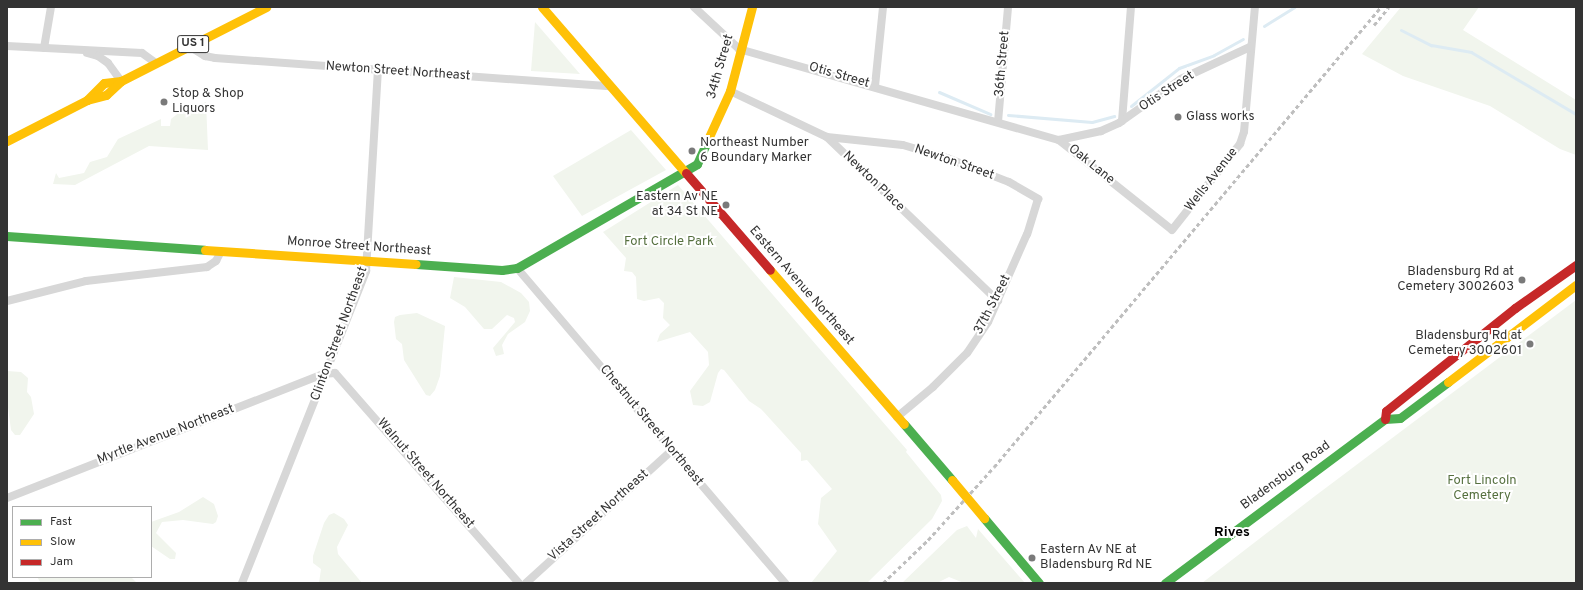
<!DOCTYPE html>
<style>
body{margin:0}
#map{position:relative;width:1583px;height:590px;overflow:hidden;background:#fff;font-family:Overpass,sans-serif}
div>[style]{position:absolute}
.green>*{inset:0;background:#f1f5ed}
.stream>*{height:3px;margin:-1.5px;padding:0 1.5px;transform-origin:1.5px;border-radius:1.5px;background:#ddebf3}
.street>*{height:8px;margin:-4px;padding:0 4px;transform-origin:4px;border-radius:4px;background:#d7d7d7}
.fast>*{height:9px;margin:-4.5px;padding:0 4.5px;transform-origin:4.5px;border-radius:4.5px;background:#4caf50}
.slow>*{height:9px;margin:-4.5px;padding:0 4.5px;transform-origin:4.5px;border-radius:4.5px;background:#ffc107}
.jam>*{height:9px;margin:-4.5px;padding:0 4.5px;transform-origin:4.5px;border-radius:4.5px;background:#c62828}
.rail>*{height:3px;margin-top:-1.5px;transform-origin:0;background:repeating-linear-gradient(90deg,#bebebe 0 4px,transparent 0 7px)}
.slow-bridge>*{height:9px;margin:-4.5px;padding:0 4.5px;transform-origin:4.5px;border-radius:4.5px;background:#ffc107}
.dots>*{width:11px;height:11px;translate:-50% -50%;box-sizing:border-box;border:2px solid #fff;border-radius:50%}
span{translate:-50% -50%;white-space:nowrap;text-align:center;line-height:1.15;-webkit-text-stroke:4px #fff;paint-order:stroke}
.shield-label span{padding:1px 3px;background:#fff;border:1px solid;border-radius:3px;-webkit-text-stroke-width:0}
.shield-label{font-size:12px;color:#333;font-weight:700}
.street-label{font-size:13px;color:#333}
.poi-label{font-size:13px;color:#333}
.left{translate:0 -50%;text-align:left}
.right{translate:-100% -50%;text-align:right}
.park-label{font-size:13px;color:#56703f}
.neighbourhood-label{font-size:14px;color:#000;font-weight:700}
.frame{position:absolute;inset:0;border:8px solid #333;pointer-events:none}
.legend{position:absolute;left:12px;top:506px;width:140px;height:72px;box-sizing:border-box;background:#fff;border:1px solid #adadad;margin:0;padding:5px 7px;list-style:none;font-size:12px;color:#333}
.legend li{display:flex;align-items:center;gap:8px;height:20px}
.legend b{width:20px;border:1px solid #adadad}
</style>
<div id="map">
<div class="green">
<i style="clip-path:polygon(1401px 7px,1479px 7px,1463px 30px,1576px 100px,1576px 155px,1560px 149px,1490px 106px,1403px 76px,1362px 54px)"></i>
<i style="clip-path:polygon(535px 22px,580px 74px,531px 71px)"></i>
<i style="clip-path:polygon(206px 102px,208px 150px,149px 146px,75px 185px,53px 184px,56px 173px,59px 178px,84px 173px,90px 162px,107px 157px,118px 139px,161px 119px,161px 126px,170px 126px,171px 119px,181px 111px)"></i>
<i style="clip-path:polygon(631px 130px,666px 170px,582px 216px,553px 176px)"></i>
<i style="clip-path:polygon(678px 185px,907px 450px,906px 452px,941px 495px,942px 501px,932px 519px,867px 583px,811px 583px,837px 551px,818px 524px,821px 498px,832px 489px,807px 460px,801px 461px,801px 453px,761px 409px,749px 401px,724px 370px,721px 369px,718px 373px,710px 402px,703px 406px,693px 405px,690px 391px,709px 365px,708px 352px,690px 332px,657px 342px,660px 334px,670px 325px,663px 318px,664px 303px,659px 298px,644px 301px,637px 299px,636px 277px,632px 272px,624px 271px,626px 258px,603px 232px)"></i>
<i style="clip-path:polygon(454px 277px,501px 282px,521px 293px,529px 302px,530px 311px,525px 322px,508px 334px,502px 345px,504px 354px,496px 356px,493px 348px,515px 322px,514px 318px,507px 315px,492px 329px,484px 329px,465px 307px,450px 298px)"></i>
<i style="clip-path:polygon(1576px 300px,1576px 583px,1202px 583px,1315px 496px)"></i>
<i style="clip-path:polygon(417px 313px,445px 326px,440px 376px,435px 390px,430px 396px,426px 395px,404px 360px,402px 344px,396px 339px,394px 322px,395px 317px,400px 315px)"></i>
<i style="clip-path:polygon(7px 371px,21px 372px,28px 378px,27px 392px,31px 397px,34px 414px,20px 435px,15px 435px,11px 430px,7px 400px)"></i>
<i style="clip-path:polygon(203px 497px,214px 504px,218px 516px,216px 522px,213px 524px,183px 520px,162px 522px,156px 533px,176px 553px,175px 559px,170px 559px,151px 546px,151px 522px,179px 512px)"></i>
<i style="clip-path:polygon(334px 513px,344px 519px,348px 525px,337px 547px,338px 554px,362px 583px,319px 583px,321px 569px,313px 563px,313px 556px,324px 523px,329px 515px)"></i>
<i style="clip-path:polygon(967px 526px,976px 538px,978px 529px,1025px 583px,964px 583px,949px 577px,937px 583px,902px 583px,957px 530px)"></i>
<i style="clip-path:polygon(31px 577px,131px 577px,137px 583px,41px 583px,37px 577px)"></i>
</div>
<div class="stream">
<i style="left:1264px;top:26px;width:36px;rotate:-32deg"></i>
<i style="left:1401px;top:30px;width:34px;rotate:27deg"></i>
<i style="left:1431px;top:45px;width:41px;rotate:9.9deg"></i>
<i style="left:1471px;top:52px;width:122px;rotate:30.6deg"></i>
<i style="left:939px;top:92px;width:56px;rotate:23.3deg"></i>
<i style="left:1131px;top:106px;width:61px;rotate:-38.4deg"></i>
<i style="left:1179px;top:68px;width:37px;rotate:-20deg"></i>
<i style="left:1214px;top:55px;width:33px;rotate:-29deg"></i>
<i style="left:1008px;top:115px;width:84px;rotate:4.8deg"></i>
<i style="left:1092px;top:122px;width:23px;rotate:-15deg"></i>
</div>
<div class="street">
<i style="left:694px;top:7px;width:62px;rotate:43deg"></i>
<i style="left:739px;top:49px;width:333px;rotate:15.9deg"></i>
<i style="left:1059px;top:140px;width:144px;rotate:38.5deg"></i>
<i style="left:1172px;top:230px;width:110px;rotate:-51.7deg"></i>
<i style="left:1240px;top:144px;width:13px;rotate:-72deg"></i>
<i style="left:1244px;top:132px;width:125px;rotate:-85deg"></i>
<i style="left:7px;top:46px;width:135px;rotate:3deg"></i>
<i style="left:142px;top:53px;width:17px;rotate:36deg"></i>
<i style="left:189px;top:46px;width:19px;rotate:32deg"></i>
<i style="left:205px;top:56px;width:10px;rotate:11deg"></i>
<i style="left:215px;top:58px;width:396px;rotate:4.1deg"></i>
<i style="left:44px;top:48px;width:42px;rotate:-80.3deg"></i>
<i style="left:87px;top:53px;width:11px;rotate:15deg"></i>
<i style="left:98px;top:56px;width:12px;rotate:35deg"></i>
<i style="left:108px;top:63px;width:22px;rotate:54deg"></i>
<i style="left:875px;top:86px;width:79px;rotate:-84.2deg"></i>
<i style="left:730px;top:91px;width:107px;rotate:25.4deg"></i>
<i style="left:827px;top:137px;width:237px;rotate:43.8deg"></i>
<i style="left:1122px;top:121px;width:114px;rotate:-85.5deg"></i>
<i style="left:998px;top:122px;width:115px;rotate:-85deg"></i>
<i style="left:827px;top:137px;width:76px;rotate:6deg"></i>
<i style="left:903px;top:145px;width:46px;rotate:16.5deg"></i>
<i style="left:947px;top:158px;width:66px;rotate:21.2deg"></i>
<i style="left:1009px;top:182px;width:34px;rotate:30deg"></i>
<i style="left:1038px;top:199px;width:37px;rotate:107deg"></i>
<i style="left:1027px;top:234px;width:96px;rotate:113.9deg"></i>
<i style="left:988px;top:322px;width:37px;rotate:124deg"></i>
<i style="left:967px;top:353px;width:48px;rotate:135deg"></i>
<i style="left:933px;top:387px;width:47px;rotate:140.2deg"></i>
<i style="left:1059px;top:140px;width:43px;rotate:-12.1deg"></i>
<i style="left:1101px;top:131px;width:20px;rotate:-24deg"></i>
<i style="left:1119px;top:123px;width:76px;rotate:-35.4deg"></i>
<i style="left:1181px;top:79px;width:76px;rotate:-24.9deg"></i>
<i style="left:517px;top:268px;width:414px;rotate:49.6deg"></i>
<i style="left:7px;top:301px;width:81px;rotate:-14.2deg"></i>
<i style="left:86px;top:281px;width:122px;rotate:-6.6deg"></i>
<i style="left:207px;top:267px;width:11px;rotate:-34deg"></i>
<i style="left:216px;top:261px;width:11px;rotate:-63deg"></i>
<i style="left:7px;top:498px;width:339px;rotate:-21.4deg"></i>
<i style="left:323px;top:374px;width:12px;rotate:-5deg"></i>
<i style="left:335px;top:373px;width:279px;rotate:48.8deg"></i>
<i style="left:242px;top:583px;width:336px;rotate:-68.3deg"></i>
<i style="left:366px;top:271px;width:200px;rotate:-86.6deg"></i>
<i style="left:526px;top:583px;width:197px;rotate:-42.3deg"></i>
</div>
<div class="fast">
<i style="left:7px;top:236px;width:198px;rotate:4deg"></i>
<i style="left:416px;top:264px;width:86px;rotate:4deg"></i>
<i style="left:502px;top:270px;width:15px;rotate:-8deg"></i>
<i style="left:517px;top:268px;width:208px;rotate:-30deg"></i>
<i style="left:697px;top:164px;width:27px;rotate:-66deg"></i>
<i style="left:904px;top:424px;width:74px;rotate:49.4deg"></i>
<i style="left:984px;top:518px;width:85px;rotate:49.8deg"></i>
<i style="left:1165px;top:583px;width:274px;rotate:-36.7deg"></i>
<i style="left:1385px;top:419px;width:15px;rotate:-4deg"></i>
<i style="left:1400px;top:418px;width:60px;rotate:-36.9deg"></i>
</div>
<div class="slow">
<i style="left:542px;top:7px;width:220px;rotate:49.1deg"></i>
<i style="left:87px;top:100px;width:24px;rotate:-45deg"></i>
<i style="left:104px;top:83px;width:17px;rotate:-7deg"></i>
<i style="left:121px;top:81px;width:163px;rotate:-27deg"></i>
<i style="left:708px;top:139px;width:53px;rotate:-65.4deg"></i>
<i style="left:730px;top:91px;width:87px;rotate:-75.3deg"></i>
<i style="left:7px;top:141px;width:90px;rotate:-27.1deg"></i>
<i style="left:87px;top:100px;width:20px;rotate:-15deg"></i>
<i style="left:106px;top:95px;width:21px;rotate:-43deg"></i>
<i style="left:205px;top:250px;width:211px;rotate:3.8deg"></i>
<i style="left:770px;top:270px;width:204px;rotate:49deg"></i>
<i style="left:1448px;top:382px;width:161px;rotate:-37.2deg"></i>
</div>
<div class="jam">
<i style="left:686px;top:173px;width:128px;rotate:49.1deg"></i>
<i style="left:1385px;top:419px;width:8px;rotate:-83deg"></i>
<i style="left:1386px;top:411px;width:165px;rotate:-38.6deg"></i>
<i style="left:1515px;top:308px;width:75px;rotate:-35.2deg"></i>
</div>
<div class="rail">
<i style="left:1374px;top:25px;width:23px;rotate:-50deg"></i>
<i style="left:883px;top:583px;width:62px;rotate:-43.7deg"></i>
<i style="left:928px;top:540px;width:98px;rotate:-47.9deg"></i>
<i style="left:994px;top:467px;width:601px;rotate:-49.93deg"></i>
</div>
<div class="slow-bridge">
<i style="left:952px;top:480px;width:50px;rotate:49.9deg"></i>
</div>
<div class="dots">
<i style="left:164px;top:102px;background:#7a7a7a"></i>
<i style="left:1178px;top:117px;background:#7a7a7a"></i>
<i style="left:692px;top:151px;background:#7a7a7a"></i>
<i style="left:726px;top:205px;background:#7a7a7a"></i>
<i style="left:1522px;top:280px;background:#7a7a7a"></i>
<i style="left:1530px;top:344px;background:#7a7a7a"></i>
<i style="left:1032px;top:558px;background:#7a7a7a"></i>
</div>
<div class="shield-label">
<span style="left:193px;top:44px">US 1</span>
</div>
<div class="street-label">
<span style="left:1003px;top:64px;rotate:-85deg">36th Street</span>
<span style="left:721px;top:67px;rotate:-74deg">34th Street</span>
<span style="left:398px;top:72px;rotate:4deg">Newton Street Northeast</span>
<span style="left:839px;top:76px;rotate:16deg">Otis Street</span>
<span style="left:1167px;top:92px;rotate:-33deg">Otis Street</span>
<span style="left:954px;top:163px;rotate:19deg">Newton Street</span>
<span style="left:1091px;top:165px;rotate:39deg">Oak Lane</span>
<span style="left:1212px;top:180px;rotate:-52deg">Wells Avenue</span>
<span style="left:873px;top:182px;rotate:44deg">Newton Place</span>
<span style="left:359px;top:247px;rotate:4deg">Monroe Street Northeast</span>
<span style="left:801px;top:286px;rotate:49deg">Eastern Avenue Northeast</span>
<span style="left:993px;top:305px;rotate:-63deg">37th Street</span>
<span style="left:340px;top:334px;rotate:-70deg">Clinton Street Northeast</span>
<span style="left:651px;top:426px;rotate:50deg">Chestnut Street Northeast</span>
<span style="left:166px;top:435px;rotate:-21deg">Myrtle Avenue Northeast</span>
<span style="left:425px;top:474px;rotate:49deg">Walnut Street Northeast</span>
<span style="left:1286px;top:476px;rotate:-36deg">Bladensburg Road</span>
<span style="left:599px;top:516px;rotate:-42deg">Vista Street Northeast</span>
</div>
<div class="poi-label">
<span class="left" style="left:172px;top:102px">Stop &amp; Shop<br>Liquors</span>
<span class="left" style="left:1186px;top:117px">Glass works</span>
<span class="left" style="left:700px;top:151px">Northeast Number<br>6 Boundary Marker</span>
<span class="right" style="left:718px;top:205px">Eastern Av NE<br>at 34 St NE</span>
<span class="right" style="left:1514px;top:280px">Bladensburg Rd at<br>Cemetery 3002603</span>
<span class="right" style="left:1522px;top:344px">Bladensburg Rd at<br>Cemetery 3002601</span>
<span class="left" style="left:1040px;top:558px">Eastern Av NE at<br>Bladensburg Rd NE</span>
</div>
<div class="park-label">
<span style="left:669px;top:242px">Fort Circle Park</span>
<span style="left:1482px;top:489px">Fort Lincoln<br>Cemetery</span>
</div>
<div class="neighbourhood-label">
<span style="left:1232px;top:533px">Rives</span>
</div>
<div class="frame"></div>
<ul class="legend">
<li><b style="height:5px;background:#4caf50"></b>Fast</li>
<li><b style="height:5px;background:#ffc107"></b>Slow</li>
<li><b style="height:5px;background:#c62828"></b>Jam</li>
</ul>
</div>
